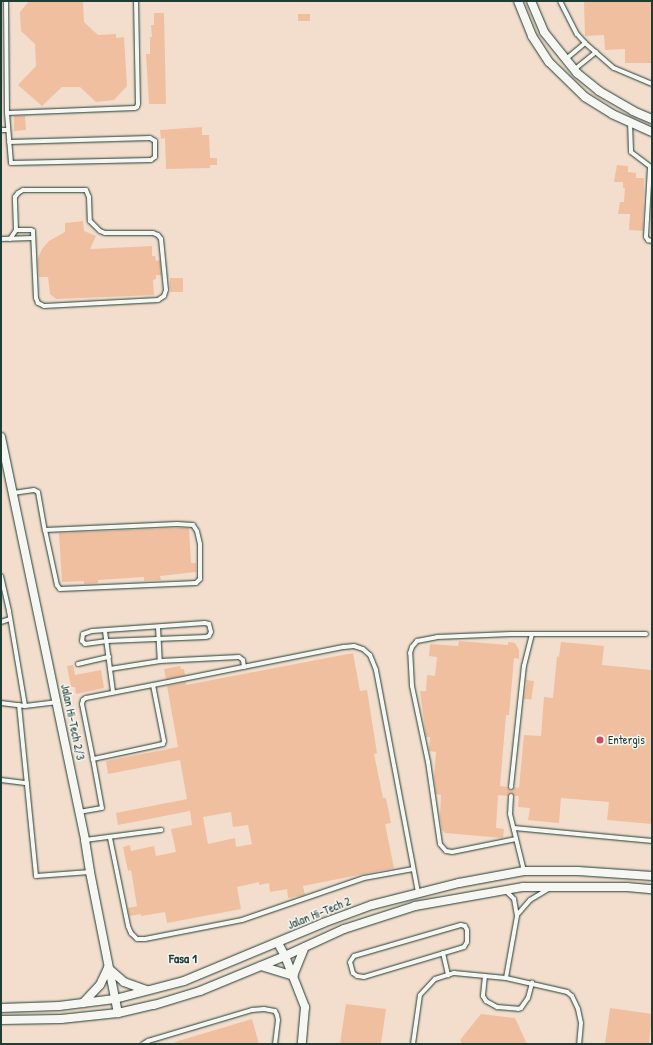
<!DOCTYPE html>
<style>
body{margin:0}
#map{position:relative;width:653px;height:1045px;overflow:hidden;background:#f5ebe1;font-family:"Patrick Hand",sans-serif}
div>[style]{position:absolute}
.built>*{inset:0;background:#f3decd;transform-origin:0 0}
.building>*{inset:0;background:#efbf9f;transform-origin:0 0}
.roads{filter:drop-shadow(0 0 1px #1f3d34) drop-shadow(0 0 1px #1f3d34)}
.service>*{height:4px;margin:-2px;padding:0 2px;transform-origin:2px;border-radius:2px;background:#f6f6f2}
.minor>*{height:8px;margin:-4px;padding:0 4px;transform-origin:4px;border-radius:4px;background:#f6f6f2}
.dots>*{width:11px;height:11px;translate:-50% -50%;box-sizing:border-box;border:2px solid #f6f6f2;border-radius:50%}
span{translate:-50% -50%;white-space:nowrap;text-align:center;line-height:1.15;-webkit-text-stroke:3px #f6f6f2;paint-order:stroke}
.street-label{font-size:12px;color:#1f3d34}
.poi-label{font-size:12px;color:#1f3d34}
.left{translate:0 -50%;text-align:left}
.neighbourhood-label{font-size:13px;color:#1f3d34;font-weight:700}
.frame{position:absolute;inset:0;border:2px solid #1f3d34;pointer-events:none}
</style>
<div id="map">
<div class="built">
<i style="left:1px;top:1px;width:651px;height:1043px"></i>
</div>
<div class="building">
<i style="clip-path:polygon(29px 1px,80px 1px,83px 2px,84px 22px,98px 35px,116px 34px,116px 38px,124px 37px,127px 86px,114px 100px,96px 102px,80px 87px,62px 87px,42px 106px,18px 85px,36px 66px,35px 44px,21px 31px,20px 12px)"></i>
<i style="clip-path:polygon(584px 1px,652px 1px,652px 63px,625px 63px,625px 49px,605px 50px,604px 35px,585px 36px)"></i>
<i style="clip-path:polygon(154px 13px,164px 13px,166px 104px,149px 104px,146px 54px,150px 54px,150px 37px,152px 37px,151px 25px,154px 25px)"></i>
<i style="left:310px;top:14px;width:7px;height:12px;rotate:90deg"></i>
<i style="clip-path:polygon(14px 116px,25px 116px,26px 130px,14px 131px)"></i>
<i style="clip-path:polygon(202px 127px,202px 135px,209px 135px,210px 158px,217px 158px,217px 165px,210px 165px,210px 168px,166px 169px,165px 138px,161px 139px,160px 130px)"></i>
<i style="clip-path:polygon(617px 165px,628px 166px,628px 172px,636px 173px,636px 178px,644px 178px,643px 231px,629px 230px,630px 214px,618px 214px,620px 202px,624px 202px,625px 188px,623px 188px,623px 182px,614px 182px)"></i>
<i style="clip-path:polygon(83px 221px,84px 231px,96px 236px,90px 249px,152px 246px,152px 256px,155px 256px,156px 261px,160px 260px,161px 275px,156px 275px,156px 279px,153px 280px,154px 295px,56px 299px,50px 294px,48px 277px,39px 277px,38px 258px,42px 249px,49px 241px,65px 232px,65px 223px)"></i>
<i style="left:170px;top:278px;width:13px;height:14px"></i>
<i style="clip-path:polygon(177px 528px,189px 528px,191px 563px,196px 563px,196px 572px,160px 576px,161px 580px,144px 581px,144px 577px,98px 580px,98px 583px,84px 584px,84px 581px,62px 582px,59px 533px)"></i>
<i style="clip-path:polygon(459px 641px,508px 645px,508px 642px,515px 643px,519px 650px,519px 659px,514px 658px,509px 715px,506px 715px,500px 786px,508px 787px,510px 790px,514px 787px,519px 788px,524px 735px,541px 736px,544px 697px,553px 698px,557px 656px,559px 657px,561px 642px,604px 646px,602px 665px,652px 670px,651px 765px,652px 765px,652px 824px,607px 820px,609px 802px,561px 798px,559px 823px,528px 820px,530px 808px,518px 807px,519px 796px,514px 796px,511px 793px,508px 796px,498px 795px,496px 828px,504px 829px,503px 838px,445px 833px,442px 830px,440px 817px,441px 795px,436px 794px,434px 778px,436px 752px,429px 751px,430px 737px,426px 737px,420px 691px,426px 691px,427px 675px,435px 676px,437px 657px,429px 656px,430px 644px,458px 646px)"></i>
<i style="clip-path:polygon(evenodd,353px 653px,360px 691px,367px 690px,377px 753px,374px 754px,383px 798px,386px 798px,391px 823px,385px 824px,394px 868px,303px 886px,305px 895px,288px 898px,287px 889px,270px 892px,269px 883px,259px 885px,259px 882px,237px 887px,241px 909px,167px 923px,165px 912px,141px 916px,141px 914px,130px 916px,128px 908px,137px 906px,131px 870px,128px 871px,123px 847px,130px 845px,131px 851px,154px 846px,156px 856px,176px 852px,171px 829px,192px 825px,190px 811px,118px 825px,116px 813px,187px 799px,180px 760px,108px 774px,106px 761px,178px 747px,167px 686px,186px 682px,186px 685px,353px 653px,231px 812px,233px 827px,248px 825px,252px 844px,236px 847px,235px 838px,208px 844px,203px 817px,231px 812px)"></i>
<i style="clip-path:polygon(73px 665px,75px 675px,101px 670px,104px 688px,76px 694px,75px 687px,71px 687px,67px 666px)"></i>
<i style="clip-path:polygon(180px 666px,181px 669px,184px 669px,185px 675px,166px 679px,164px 669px)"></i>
<i style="left:527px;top:680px;width:7px;height:19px;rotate:8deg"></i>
<i style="clip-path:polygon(346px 1004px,386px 1009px,381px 1044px,340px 1044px)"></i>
<i style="clip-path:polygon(610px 1008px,652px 1014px,649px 1044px,605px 1044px)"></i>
<i style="clip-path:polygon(481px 1014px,515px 1018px,527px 1044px,462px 1044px,460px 1040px)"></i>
<i style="clip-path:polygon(252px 1019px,259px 1044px,176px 1044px,175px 1042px)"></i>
</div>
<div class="roads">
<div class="service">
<i style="left:6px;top:1px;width:112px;rotate:89.5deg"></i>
<i style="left:7px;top:113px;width:50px;rotate:85.4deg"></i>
<i style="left:11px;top:163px;width:140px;rotate:-1.2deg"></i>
<i style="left:151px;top:160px;width:5px;rotate:-37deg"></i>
<i style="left:155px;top:157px;width:16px;rotate:-90deg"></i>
<i style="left:155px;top:141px;width:6px;rotate:-149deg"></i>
<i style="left:150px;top:138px;width:141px;rotate:178.4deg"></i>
<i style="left:560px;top:1px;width:37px;rotate:63deg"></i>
<i style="left:577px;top:34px;width:12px;rotate:48deg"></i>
<i style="left:585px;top:43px;width:38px;rotate:41deg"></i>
<i style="left:614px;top:68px;width:41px;rotate:22.8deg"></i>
<i style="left:566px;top:59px;width:25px;rotate:-40deg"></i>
<i style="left:575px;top:69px;width:27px;rotate:-39deg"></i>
<i style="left:7px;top:113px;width:128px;rotate:-2.2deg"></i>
<i style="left:135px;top:108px;width:2px;rotate:-27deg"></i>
<i style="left:137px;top:107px;width:3px;rotate:-72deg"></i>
<i style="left:138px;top:104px;width:103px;rotate:-91.1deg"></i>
<i style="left:630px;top:122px;width:30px;rotate:88deg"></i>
<i style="left:631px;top:152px;width:25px;rotate:37deg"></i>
<i style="left:1px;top:130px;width:7px"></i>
<i style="left:650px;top:167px;width:70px;rotate:93.3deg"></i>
<i style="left:646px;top:237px;width:4px;rotate:56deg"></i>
<i style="left:648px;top:240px;width:4px;rotate:14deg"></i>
<i style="left:1px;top:239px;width:32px;rotate:-2deg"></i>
<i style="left:10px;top:239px;width:11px;rotate:-56deg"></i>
<i style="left:16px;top:230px;width:33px;rotate:-92deg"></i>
<i style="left:15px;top:197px;width:5px;rotate:-53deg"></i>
<i style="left:18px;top:193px;width:6px;rotate:-31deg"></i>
<i style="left:23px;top:190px;width:63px"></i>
<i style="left:86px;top:190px;width:8px;rotate:67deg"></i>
<i style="left:89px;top:197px;width:24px;rotate:88deg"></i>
<i style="left:90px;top:221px;width:14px;rotate:45deg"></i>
<i style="left:100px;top:231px;width:5px;rotate:22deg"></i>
<i style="left:105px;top:233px;width:48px"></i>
<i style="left:153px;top:233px;width:5px;rotate:22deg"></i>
<i style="left:158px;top:235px;width:5px;rotate:53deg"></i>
<i style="left:161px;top:239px;width:51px;rotate:84.4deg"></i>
<i style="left:166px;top:290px;width:6px;rotate:108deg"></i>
<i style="left:164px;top:296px;width:7px;rotate:146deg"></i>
<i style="left:158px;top:300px;width:114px;rotate:177deg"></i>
<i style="left:44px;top:306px;width:7px;rotate:-153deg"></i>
<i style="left:38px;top:303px;width:5px;rotate:-112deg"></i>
<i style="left:36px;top:298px;width:67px;rotate:-92.6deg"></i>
<i style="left:33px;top:231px;width:2px;rotate:-153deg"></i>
<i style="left:31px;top:230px;width:15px;rotate:180deg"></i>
<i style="left:13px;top:493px;width:21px;rotate:-8deg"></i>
<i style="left:34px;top:490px;width:4px;rotate:27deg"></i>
<i style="left:38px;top:492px;width:39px;rotate:80deg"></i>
<i style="left:45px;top:530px;width:56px;rotate:77.7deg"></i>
<i style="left:57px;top:585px;width:5px;rotate:53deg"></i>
<i style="left:60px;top:589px;width:136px;rotate:-2.5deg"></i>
<i style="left:196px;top:583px;width:6px;rotate:-45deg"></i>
<i style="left:200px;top:579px;width:35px;rotate:-90deg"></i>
<i style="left:200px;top:544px;width:13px;rotate:-103deg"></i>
<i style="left:197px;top:531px;width:7px;rotate:-124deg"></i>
<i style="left:193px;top:525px;width:16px;rotate:-176deg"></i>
<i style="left:177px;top:524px;width:132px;rotate:177.4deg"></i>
<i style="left:1px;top:576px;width:36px;rotate:77deg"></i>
<i style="left:9px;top:611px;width:96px;rotate:80.4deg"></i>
<i style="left:1px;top:622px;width:9px;rotate:-18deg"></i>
<i style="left:205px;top:623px;width:4px;rotate:14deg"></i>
<i style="left:209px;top:624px;width:8px;rotate:76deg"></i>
<i style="left:211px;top:632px;width:4px;rotate:117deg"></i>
<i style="left:209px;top:636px;width:3px;rotate:162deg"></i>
<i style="left:206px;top:637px;width:99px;rotate:177.7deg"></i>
<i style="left:107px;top:641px;width:22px;rotate:172deg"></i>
<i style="left:85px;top:644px;width:4px;rotate:-135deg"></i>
<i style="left:82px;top:641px;width:7px;rotate:-82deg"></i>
<i style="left:83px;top:634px;width:9px;rotate:-18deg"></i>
<i style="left:92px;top:631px;width:113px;rotate:-4deg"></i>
<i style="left:158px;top:627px;width:34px;rotate:87deg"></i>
<i style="left:105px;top:631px;width:62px;rotate:82.5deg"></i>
<i style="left:78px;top:664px;width:32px;rotate:-13deg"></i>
<i style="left:110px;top:669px;width:51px;rotate:-9.1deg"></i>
<i style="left:160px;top:661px;width:79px;rotate:-2.9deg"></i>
<i style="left:239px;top:657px;width:5px;rotate:37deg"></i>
<i style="left:243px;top:660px;width:7px;rotate:82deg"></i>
<i style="left:153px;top:685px;width:195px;rotate:-11.3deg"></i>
<i style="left:344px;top:647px;width:10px;rotate:-6deg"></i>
<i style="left:354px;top:646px;width:9px;rotate:18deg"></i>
<i style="left:363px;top:649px;width:9px;rotate:41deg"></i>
<i style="left:370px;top:655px;width:16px;rotate:68deg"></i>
<i style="left:376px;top:670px;width:226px;rotate:79.3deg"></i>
<i style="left:1px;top:703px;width:24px;rotate:7deg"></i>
<i style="left:25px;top:706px;width:31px;rotate:-7deg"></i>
<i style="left:19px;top:705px;width:172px;rotate:84.3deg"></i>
<i style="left:36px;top:876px;width:54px;rotate:-4.2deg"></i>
<i style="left:1px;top:780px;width:26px;rotate:7deg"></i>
<i style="left:511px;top:787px;width:122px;rotate:-83.9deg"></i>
<i style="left:524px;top:666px;width:32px;rotate:-76deg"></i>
<i style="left:511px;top:796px;width:18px;rotate:93deg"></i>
<i style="left:510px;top:814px;width:59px;rotate:76.2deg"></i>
<i style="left:79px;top:812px;width:23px;rotate:-10deg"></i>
<i style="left:102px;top:808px;width:50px;rotate:-100.4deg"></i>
<i style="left:93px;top:759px;width:56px;rotate:-101.3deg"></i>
<i style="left:82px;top:704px;width:4px;rotate:-76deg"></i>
<i style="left:83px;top:700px;width:4px;rotate:-34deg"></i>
<i style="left:86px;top:698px;width:68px;rotate:-11deg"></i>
<i style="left:153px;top:685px;width:57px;rotate:78.9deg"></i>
<i style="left:164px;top:741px;width:3px;rotate:108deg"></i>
<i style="left:163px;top:744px;width:72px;rotate:167.9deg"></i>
<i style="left:514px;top:828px;width:139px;rotate:5.4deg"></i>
<i style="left:110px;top:838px;width:90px;rotate:78.4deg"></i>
<i style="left:128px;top:926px;width:8px;rotate:67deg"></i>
<i style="left:131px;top:933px;width:8px;rotate:45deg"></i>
<i style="left:137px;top:939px;width:8px"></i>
<i style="left:145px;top:939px;width:99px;rotate:-11.1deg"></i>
<i style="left:242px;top:920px;width:129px;rotate:-19deg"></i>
<i style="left:364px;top:878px;width:50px;rotate:-10.4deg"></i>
<i style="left:516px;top:839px;width:65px;rotate:168.5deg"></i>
<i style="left:452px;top:852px;width:6px;rotate:-171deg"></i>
<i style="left:446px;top:851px;width:9px;rotate:-131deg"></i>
<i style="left:440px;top:844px;width:83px;rotate:-98.3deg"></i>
<i style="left:428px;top:762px;width:78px;rotate:-101.9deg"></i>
<i style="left:412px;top:686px;width:33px;rotate:-93deg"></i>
<i style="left:410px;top:653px;width:6px;rotate:-72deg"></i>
<i style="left:412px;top:647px;width:8px;rotate:-50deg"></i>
<i style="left:417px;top:641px;width:20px;rotate:-11deg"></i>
<i style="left:437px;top:637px;width:74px;rotate:-2.3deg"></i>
<i style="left:511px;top:634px;width:135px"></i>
<i style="left:85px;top:840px;width:77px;rotate:-7.5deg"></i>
<i style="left:505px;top:890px;width:13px;rotate:45deg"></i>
<i style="left:514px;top:899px;width:17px;rotate:80deg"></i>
<i style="left:517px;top:916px;width:63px;rotate:100.1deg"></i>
<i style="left:517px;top:915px;width:20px;rotate:-49deg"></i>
<i style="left:530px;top:900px;width:21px;rotate:-31deg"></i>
<i style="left:461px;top:925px;width:4px;rotate:14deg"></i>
<i style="left:465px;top:926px;width:4px;rotate:63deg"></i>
<i style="left:467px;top:930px;width:12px;rotate:90deg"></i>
<i style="left:467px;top:942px;width:6px;rotate:121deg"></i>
<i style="left:464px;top:947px;width:104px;rotate:163.3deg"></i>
<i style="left:364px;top:977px;width:7px;rotate:-172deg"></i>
<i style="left:357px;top:976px;width:5px;rotate:-143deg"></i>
<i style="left:353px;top:973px;width:11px;rotate:-105deg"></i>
<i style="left:350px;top:962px;width:7px;rotate:-56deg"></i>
<i style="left:354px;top:956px;width:111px;rotate:-16.2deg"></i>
<i style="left:443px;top:953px;width:23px;rotate:77deg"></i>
<i style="left:485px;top:976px;width:20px;rotate:96deg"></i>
<i style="left:483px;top:996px;width:6px;rotate:59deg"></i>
<i style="left:486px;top:1001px;width:13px;rotate:29deg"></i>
<i style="left:497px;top:1007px;width:21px;rotate:5deg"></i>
<i style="left:518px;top:1009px;width:3px;rotate:-18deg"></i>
<i style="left:521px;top:1008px;width:12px;rotate:-55deg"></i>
<i style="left:528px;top:998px;width:16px;rotate:-75deg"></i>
<i style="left:143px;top:1044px;width:6px;rotate:-31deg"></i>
<i style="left:148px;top:1041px;width:109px;rotate:-16.6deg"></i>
<i style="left:252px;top:1010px;width:12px;rotate:-5deg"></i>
<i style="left:264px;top:1009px;width:11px;rotate:10deg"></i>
<i style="left:275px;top:1011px;width:4px;rotate:63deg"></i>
<i style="left:277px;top:1015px;width:5px;rotate:79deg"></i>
<i style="left:278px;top:1020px;width:24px;rotate:97deg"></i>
<i style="left:413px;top:1044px;width:49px;rotate:-81.9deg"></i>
<i style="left:420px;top:995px;width:22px;rotate:-47deg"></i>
<i style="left:435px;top:979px;width:20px;rotate:-18deg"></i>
<i style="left:454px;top:973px;width:52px;rotate:5.5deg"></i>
<i style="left:506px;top:978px;width:63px;rotate:12.9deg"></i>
<i style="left:567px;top:992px;width:6px;rotate:39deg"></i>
<i style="left:572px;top:996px;width:14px;rotate:65deg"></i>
<i style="left:578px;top:1009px;width:14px;rotate:78deg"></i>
<i style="left:581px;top:1023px;width:21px;rotate:95deg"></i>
</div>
<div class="minor">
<i style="left:518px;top:1px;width:38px;rotate:68deg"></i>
<i style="left:532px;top:36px;width:31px;rotate:57deg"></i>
<i style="left:549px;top:62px;width:50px;rotate:44.2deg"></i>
<i style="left:585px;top:97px;width:32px;rotate:32deg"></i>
<i style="left:612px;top:114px;width:44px;rotate:24.2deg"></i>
<i style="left:531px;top:1px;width:34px;rotate:67deg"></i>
<i style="left:544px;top:32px;width:53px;rotate:51.2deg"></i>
<i style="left:577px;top:73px;width:28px;rotate:39deg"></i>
<i style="left:599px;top:91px;width:39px;rotate:30deg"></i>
<i style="left:633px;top:111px;width:21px;rotate:23deg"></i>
<i style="left:1px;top:437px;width:412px;rotate:78.2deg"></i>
<i style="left:85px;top:840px;width:32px;rotate:81deg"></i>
<i style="left:90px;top:872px;width:144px;rotate:78.8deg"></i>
<i style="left:278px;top:943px;width:15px;rotate:62deg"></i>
<i style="left:285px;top:956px;width:55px;rotate:68.6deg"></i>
<i style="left:305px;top:1007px;width:37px;rotate:95deg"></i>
<i style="left:261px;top:966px;width:34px;rotate:17deg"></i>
<i style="left:293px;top:976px;width:31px;rotate:-68deg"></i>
<i style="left:83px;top:1003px;width:25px;rotate:-47deg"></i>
<i style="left:100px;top:985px;width:19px;rotate:-65deg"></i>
<i style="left:108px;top:968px;width:21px;rotate:41deg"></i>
<i style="left:124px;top:982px;width:23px;rotate:20deg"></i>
<i style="left:1px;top:1008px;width:58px;rotate:-2deg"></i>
<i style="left:59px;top:1006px;width:56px;rotate:-7.1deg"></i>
<i style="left:115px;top:999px;width:71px;rotate:-14.6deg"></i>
<i style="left:184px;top:981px;width:151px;rotate:-22.6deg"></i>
<i style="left:323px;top:923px;width:52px;rotate:-20.2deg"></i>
<i style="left:372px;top:905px;width:90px;rotate:-14.2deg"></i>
<i style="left:459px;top:883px;width:66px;rotate:-10.5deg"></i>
<i style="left:524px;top:871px;width:54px"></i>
<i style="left:578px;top:871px;width:74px;rotate:3.9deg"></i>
<i style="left:1px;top:1020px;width:60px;rotate:-1deg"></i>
<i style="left:61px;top:1019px;width:57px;rotate:-6deg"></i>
<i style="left:118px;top:1013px;width:37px;rotate:-13deg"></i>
<i style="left:154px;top:1005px;width:48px;rotate:-16.9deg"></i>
<i style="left:200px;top:991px;width:92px;rotate:-22.4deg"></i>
<i style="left:285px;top:956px;width:65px;rotate:-24.6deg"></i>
<i style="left:344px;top:929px;width:75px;rotate:-17.9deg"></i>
<i style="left:415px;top:906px;width:110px;rotate:-10deg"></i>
<i style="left:523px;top:887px;width:104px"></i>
<i style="left:627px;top:887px;width:25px;rotate:5deg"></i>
</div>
</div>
<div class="dots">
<i style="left:600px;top:740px;background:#d1495b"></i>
</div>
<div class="street-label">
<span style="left:73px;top:722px;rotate:78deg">Jalan Hi-Tech 2/3</span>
<span style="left:319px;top:913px;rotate:-22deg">Jalan Hi-Tech 2</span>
</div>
<div class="poi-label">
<span class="left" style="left:608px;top:740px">Entergis</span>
</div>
<div class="neighbourhood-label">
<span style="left:183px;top:958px">Fasa 1</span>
</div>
<div class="frame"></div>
</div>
